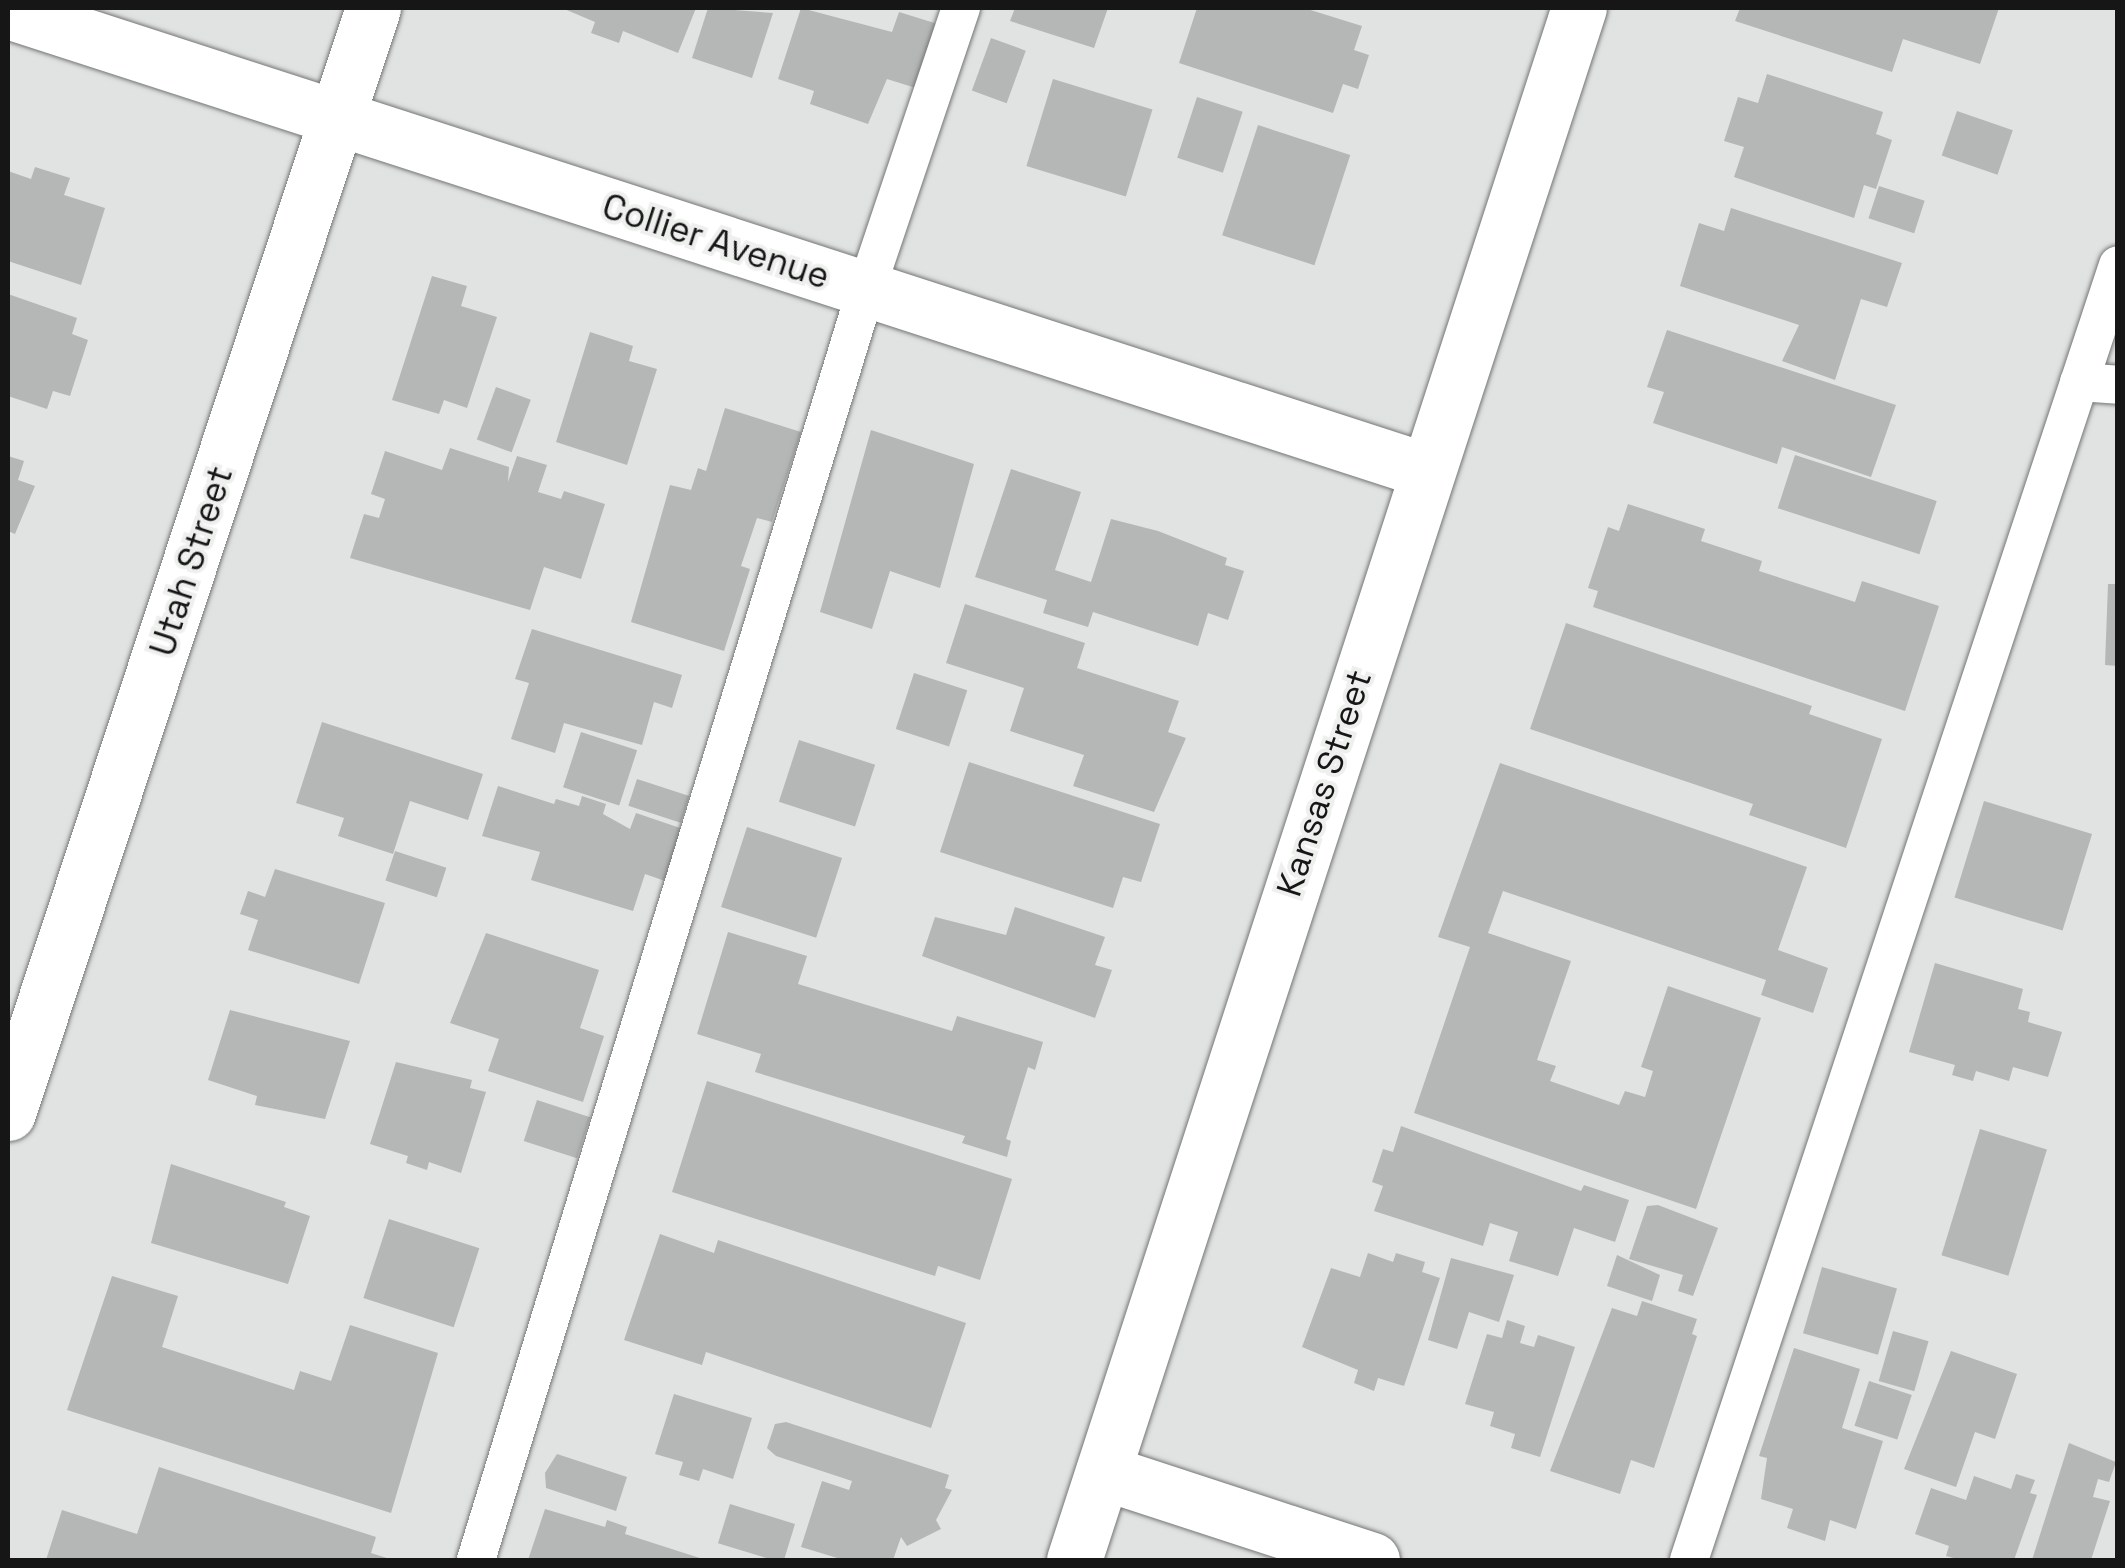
<!DOCTYPE html>
<style>
body{margin:0}
#map{position:relative;width:2125px;height:1568px;overflow:hidden;background:#e0e3e1;font-family:"Space Grotesk",sans-serif}
div>[style]{position:absolute}
.building>*{inset:0;background:#b4b7b5;transform-origin:0 0}
.roads{filter:drop-shadow(0 0 2px #747674) drop-shadow(0 0 2px #747674)}
.service>*{height:38px;margin:-19px;padding:0 19px;transform-origin:19px;border-radius:19px;background:#fff}
.minor>*{height:55px;margin:-27.5px;padding:0 27.5px;transform-origin:27.5px;border-radius:27.5px;background:#fff}
.tertiary>*{height:55px;margin:-27.5px;padding:0 27.5px;transform-origin:27.5px;border-radius:27.5px;background:#fff}
span{translate:-50% -50%;white-space:nowrap;text-align:center;line-height:1.15;-webkit-text-stroke:8px #eef0ee;paint-order:stroke}
.street-label{font-size:35px;color:#151615}
.frame{position:absolute;inset:0;border:10px solid #151615;pointer-events:none}
</style>
<div id="map">
<div class="building">
<i style="clip-path:polygon(562px 8px,696px 8px,678px 53px,623px 31px,619px 43px,591px 33px,595px 22px)"></i>
<i style="clip-path:polygon(708px 8px,773px 13px,752px 78px,692px 58px)"></i>
<i style="clip-path:polygon(801px 8px,892px 32px,899px 12px,941px 25px,919px 89px,887px 79px,868px 124px,810px 104px,814px 91px,778px 79px)"></i>
<i style="clip-path:polygon(1015px 8px,1108px 8px,1094px 48px,1010px 21px)"></i>
<i style="clip-path:polygon(1197px 8px,1304px 8px,1362px 26px,1354px 50px,1369px 55px,1358px 89px,1343px 84px,1333px 113px,1179px 63px)"></i>
<i style="clip-path:polygon(1740px 8px,1999px 8px,1980px 64px,1903px 39px,1892px 72px,1735px 21px)"></i>
<i style="left:991px;top:38px;width:37px;height:56px;rotate:20deg"></i>
<i style="clip-path:polygon(1767px 74px,1883px 112px,1876px 134px,1892px 140px,1876px 189px,1864px 185px,1854px 218px,1734px 177px,1744px 147px,1724px 141px,1738px 97px,1758px 103px)"></i>
<i style="left:1053px;top:79px;width:104px;height:91px;rotate:17deg"></i>
<i style="left:1197px;top:97px;width:48px;height:64px;rotate:18deg"></i>
<i style="left:1957px;top:111px;width:59px;height:47px;rotate:19deg"></i>
<i style="left:1258px;top:125px;width:97px;height:116px;rotate:18deg"></i>
<i style="clip-path:polygon(35px 167px,70px 178px,64px 195px,105px 208px,81px 285px,8px 261px,8px 171px,31px 179px)"></i>
<i style="left:1879px;top:186px;width:48px;height:34px;rotate:18deg"></i>
<i style="clip-path:polygon(1731px 208px,1902px 263px,1887px 307px,1861px 299px,1835px 380px,1782px 361px,1799px 325px,1680px 286px,1699px 223px,1724px 231px)"></i>
<i style="clip-path:polygon(432px 276px,467px 286px,461px 306px,497px 317px,467px 408px,444px 400px,439px 414px,392px 400px)"></i>
<i style="clip-path:polygon(8px 294px,77px 318px,72px 334px,88px 340px,70px 396px,53px 391px,47px 409px,8px 396px)"></i>
<i style="clip-path:polygon(1667px 330px,1896px 405px,1871px 477px,1782px 447px,1777px 464px,1653px 423px,1664px 392px,1647px 387px)"></i>
<i style="clip-path:polygon(590px 332px,633px 346px,629px 361px,657px 369px,627px 465px,556px 442px)"></i>
<i style="left:496px;top:387px;width:37px;height:56px;rotate:20deg"></i>
<i style="clip-path:polygon(725px 408px,801px 432px,772px 522px,757px 518px,741px 566px,750px 569px,724px 651px,631px 622px,670px 485px,691px 490px,698px 468px,706px 471px)"></i>
<i style="clip-path:polygon(871px 430px,974px 464px,940px 588px,890px 571px,872px 629px,820px 612px)"></i>
<i style="clip-path:polygon(450px 448px,509px 467px,508px 482px,517px 456px,547px 465px,538px 492px,561px 499px,564px 491px,605px 504px,581px 579px,544px 567px,530px 610px,350px 558px,364px 514px,379px 518px,385px 499px,371px 494px,385px 451px,442px 470px)"></i>
<i style="left:1795px;top:455px;width:149px;height:56px;rotate:18deg"></i>
<i style="clip-path:polygon(8px 456px,24px 461px,18px 480px,35px 486px,15px 534px,8px 531px)"></i>
<i style="clip-path:polygon(1011px 469px,1081px 492px,1055px 570px,1091px 582px,1111px 519px,1158px 531px,1227px 558px,1225px 565px,1244px 571px,1228px 620px,1208px 613px,1198px 646px,1093px 612px,1088px 627px,1043px 613px,1047px 600px,975px 577px)"></i>
<i style="clip-path:polygon(1628px 504px,1705px 529px,1701px 541px,1762px 561px,1759px 571px,1855px 602px,1862px 581px,1939px 606px,1905px 711px,1593px 607px,1598px 591px,1588px 588px,1608px 527px,1619px 531px)"></i>
<i style="clip-path:polygon(2108px 584px,2118px 584px,2118px 666px,2105px 665px)"></i>
<i style="clip-path:polygon(965px 604px,1085px 643px,1077px 668px,1179px 701px,1168px 732px,1186px 738px,1154px 812px,1073px 786px,1084px 755px,1010px 731px,1024px 688px,946px 663px)"></i>
<i style="clip-path:polygon(1566px 623px,1812px 706px,1809px 714px,1882px 739px,1846px 848px,1749px 815px,1753px 804px,1530px 729px)"></i>
<i style="clip-path:polygon(532px 629px,682px 675px,672px 708px,654px 702px,642px 745px,564px 723px,555px 753px,511px 739px,529px 683px,515px 679px)"></i>
<i style="left:914px;top:673px;width:56px;height:59px;rotate:18deg"></i>
<i style="clip-path:polygon(322px 722px,483px 774px,468px 820px,410px 801px,393px 854px,338px 836px,344px 818px,296px 803px)"></i>
<i style="left:581px;top:732px;width:59px;height:58px;rotate:18deg"></i>
<i style="left:799px;top:740px;width:80px;height:65px;rotate:18deg"></i>
<i style="clip-path:polygon(969px 762px,1160px 824px,1141px 882px,1123px 877px,1113px 908px,940px 852px)"></i>
<i style="clip-path:polygon(1500px 763px,1807px 867px,1778px 950px,1828px 968px,1813px 1013px,1761px 995px,1766px 980px,1503px 891px,1488px 933px,1571px 961px,1537px 1060px,1556px 1066px,1550px 1081px,1619px 1105px,1625px 1091px,1645px 1097px,1653px 1071px,1641px 1067px,1668px 986px,1761px 1018px,1696px 1209px,1414px 1113px,1470px 947px,1438px 937px)"></i>
<i style="left:637px;top:779px;width:55px;height:28px;rotate:18deg"></i>
<i style="clip-path:polygon(498px 786px,554px 804px,556px 799px,579px 806px,582px 796px,606px 804px,603px 814px,630px 829px,636px 813px,683px 829px,665px 881px,645px 874px,633px 911px,531px 880px,540px 852px,482px 836px)"></i>
<i style="left:1984px;top:801px;width:113px;height:101px;rotate:17deg"></i>
<i style="left:747px;top:827px;width:100px;height:84px;rotate:18deg"></i>
<i style="left:395px;top:851px;width:54px;height:31px;rotate:18deg"></i>
<i style="clip-path:polygon(275px 869px,385px 903px,359px 984px,248px 950px,258px 920px,240px 914px,248px 891px,265px 897px)"></i>
<i style="clip-path:polygon(1015px 907px,1105px 937px,1095px 965px,1112px 970px,1095px 1018px,922px 956px,935px 917px,1006px 935px)"></i>
<i style="clip-path:polygon(728px 932px,807px 956px,798px 984px,952px 1031px,957px 1016px,1043px 1042px,1035px 1070px,1028px 1067px,1006px 1139px,1011px 1141px,1007px 1157px,962px 1143px,965px 1136px,755px 1072px,761px 1054px,697px 1034px)"></i>
<i style="clip-path:polygon(486px 933px,599px 970px,580px 1028px,604px 1036px,583px 1102px,488px 1071px,499px 1039px,450px 1023px)"></i>
<i style="clip-path:polygon(1935px 963px,2023px 989px,2018px 1009px,2030px 1012px,2028px 1022px,2062px 1032px,2048px 1077px,2013px 1067px,2009px 1081px,1976px 1071px,1973px 1081px,1952px 1075px,1955px 1065px,1909px 1052px)"></i>
<i style="clip-path:polygon(230px 1010px,350px 1041px,325px 1119px,255px 1105px,257px 1096px,208px 1080px)"></i>
<i style="clip-path:polygon(396px 1062px,472px 1080px,470px 1088px,486px 1092px,461px 1173px,429px 1162px,427px 1170px,406px 1163px,408px 1156px,370px 1144px)"></i>
<i style="clip-path:polygon(707px 1081px,1012px 1179px,980px 1280px,938px 1266px,935px 1276px,672px 1192px)"></i>
<i style="left:537px;top:1100px;width:56px;height:43px;rotate:18deg"></i>
<i style="clip-path:polygon(1401px 1126px,1581px 1191px,1584px 1185px,1629px 1200px,1615px 1242px,1574px 1228px,1558px 1276px,1509px 1261px,1518px 1232px,1490px 1223px,1483px 1246px,1374px 1211px,1383px 1186px,1372px 1182px,1383px 1149px,1393px 1152px)"></i>
<i style="left:1980px;top:1129px;width:70px;height:132px;rotate:17deg"></i>
<i style="clip-path:polygon(171px 1164px,286px 1202px,284px 1207px,310px 1216px,288px 1284px,151px 1243px)"></i>
<i style="clip-path:polygon(1658px 1205px,1718px 1228px,1693px 1296px,1678px 1291px,1683px 1275px,1629px 1259px,1647px 1206px)"></i>
<i style="left:389px;top:1219px;width:95px;height:83px;rotate:18deg"></i>
<i style="clip-path:polygon(660px 1234px,714px 1253px,718px 1240px,966px 1323px,931px 1428px,706px 1352px,702px 1365px,624px 1340px)"></i>
<i style="clip-path:polygon(1368px 1253px,1393px 1262px,1396px 1253px,1425px 1262px,1422px 1272px,1440px 1278px,1404px 1386px,1378px 1378px,1374px 1391px,1354px 1383px,1358px 1370px,1302px 1347px,1331px 1268px,1360px 1277px)"></i>
<i style="clip-path:polygon(1617px 1255px,1660px 1275px,1652px 1301px,1607px 1286px)"></i>
<i style="clip-path:polygon(1451px 1258px,1514px 1275px,1499px 1322px,1469px 1312px,1457px 1349px,1428px 1340px)"></i>
<i style="left:1822px;top:1267px;width:78px;height:69px;rotate:16deg"></i>
<i style="clip-path:polygon(112px 1276px,178px 1296px,162px 1347px,294px 1390px,300px 1371px,331px 1381px,350px 1325px,438px 1353px,391px 1513px,67px 1410px)"></i>
<i style="clip-path:polygon(1642px 1301px,1697px 1319px,1692px 1334px,1697px 1336px,1654px 1468px,1631px 1460px,1620px 1494px,1550px 1471px,1612px 1308px,1637px 1316px)"></i>
<i style="clip-path:polygon(1507px 1320px,1525px 1326px,1520px 1343px,1534px 1347px,1538px 1335px,1575px 1347px,1540px 1457px,1511px 1448px,1515px 1434px,1490px 1426px,1494px 1412px,1465px 1404px,1487px 1334px,1502px 1338px)"></i>
<i style="left:1893px;top:1331px;width:37px;height:52px;rotate:16deg"></i>
<i style="clip-path:polygon(1794px 1348px,1860px 1369px,1842px 1428px,1883px 1441px,1856px 1529px,1830px 1520px,1825px 1541px,1787px 1528px,1793px 1509px,1761px 1499px,1767px 1458px,1759px 1456px)"></i>
<i style="clip-path:polygon(1951px 1351px,2017px 1374px,1995px 1439px,1975px 1432px,1956px 1487px,1904px 1469px)"></i>
<i style="left:1869px;top:1381px;width:45px;height:47px;rotate:18deg"></i>
<i style="clip-path:polygon(674px 1394px,752px 1418px,733px 1479px,703px 1469px,699px 1481px,679px 1475px,683px 1462px,655px 1454px)"></i>
<i style="clip-path:polygon(786px 1422px,949px 1475px,945px 1488px,952px 1490px,936px 1520px,941px 1529px,907px 1546px,901px 1537px,893px 1560px,844px 1560px,801px 1547px,822px 1481px,849px 1490px,852px 1481px,776px 1456px,767px 1448px,775px 1424px)"></i>
<i style="clip-path:polygon(2069px 1443px,2116px 1462px,2109px 1482px,2098px 1479px,2093px 1497px,2110px 1501px,2091px 1560px,2032px 1560px)"></i>
<i style="clip-path:polygon(557px 1454px,627px 1477px,616px 1511px,546px 1488px,545px 1473px)"></i>
<i style="clip-path:polygon(159px 1467px,376px 1537px,371px 1553px,393px 1560px,46px 1560px,62px 1510px,137px 1534px)"></i>
<i style="clip-path:polygon(2016px 1474px,2035px 1480px,2030px 1493px,2037px 1495px,2014px 1560px,1961px 1560px,1946px 1556px,1949px 1546px,1915px 1534px,1931px 1488px,1966px 1500px,1974px 1476px,2011px 1489px)"></i>
<i style="left:730px;top:1504px;width:68px;height:41px;rotate:17deg"></i>
<i style="clip-path:polygon(545px 1509px,605px 1527px,607px 1520px,627px 1527px,625px 1534px,706px 1560px,528px 1560px)"></i>
</div>
<div class="roads">
<div class="service">
<i style="left:2079px;top:382px;width:39px;rotate:4deg"></i>
<i style="left:476px;top:1560px;width:1329px;rotate:-72.93deg"></i>
<i style="left:866px;top:290px;width:298px;rotate:-71.4deg"></i>
<i style="left:1689px;top:1560px;width:1364px;rotate:-71.67deg"></i>
</div>
<div class="minor">
<i style="left:8px;top:11px;width:1489px;rotate:17.95deg"></i>
<i style="left:1103px;top:1472px;width:283px;rotate:18.1deg"></i>
</div>
<div class="tertiary">
<i style="left:8px;top:1113px;width:1164px;rotate:-71.72deg"></i>
<i style="left:1074px;top:1560px;width:1632px;rotate:-71.98deg"></i>
</div>
</div>
<div class="street-label">
<span style="left:716px;top:241px;rotate:18deg">Collier Avenue</span>
<span style="left:191px;top:561px;rotate:-72deg">Utah Street</span>
<span style="left:1324px;top:783px;rotate:-72deg">Kansas Street</span>
</div>
<div class="frame"></div>
</div>
